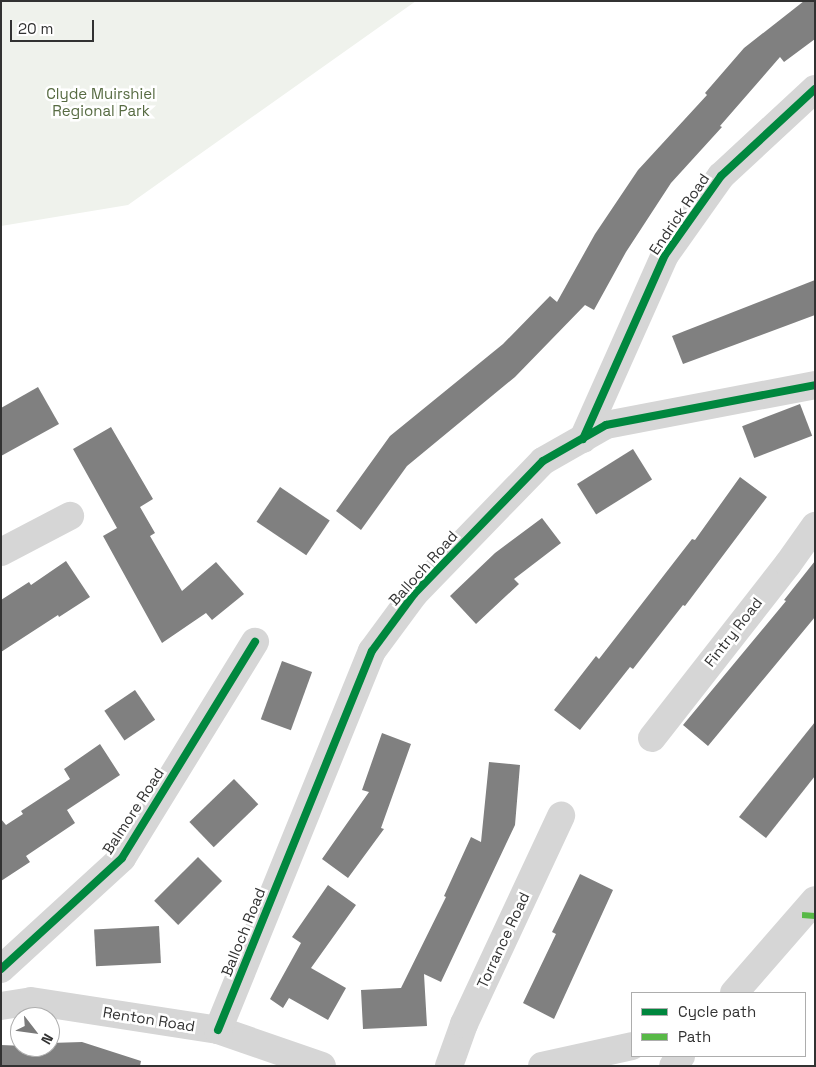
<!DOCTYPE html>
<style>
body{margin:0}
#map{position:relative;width:816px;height:1067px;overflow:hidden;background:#fff;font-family:"Space Grotesk",sans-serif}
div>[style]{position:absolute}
.green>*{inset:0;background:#eff2ec}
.building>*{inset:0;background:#808080;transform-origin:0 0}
.street>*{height:28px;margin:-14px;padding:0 14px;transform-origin:14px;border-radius:14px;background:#d6d6d6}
.quiet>*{height:6px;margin-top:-3px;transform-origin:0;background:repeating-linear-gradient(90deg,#58b947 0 12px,transparent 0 18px)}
.cycleway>*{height:8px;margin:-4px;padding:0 4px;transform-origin:4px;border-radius:4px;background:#00873e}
span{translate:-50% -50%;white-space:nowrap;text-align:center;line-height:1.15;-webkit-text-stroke:5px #fff;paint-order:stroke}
.park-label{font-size:15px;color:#576b42}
.street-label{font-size:15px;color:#323232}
.frame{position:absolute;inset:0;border:2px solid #323232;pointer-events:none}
.legend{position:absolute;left:631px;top:992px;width:175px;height:65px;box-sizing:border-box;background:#fff;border:1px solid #adadad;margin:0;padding:6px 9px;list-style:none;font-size:15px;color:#323232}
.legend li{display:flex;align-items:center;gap:10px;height:25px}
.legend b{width:25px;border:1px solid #adadad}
.north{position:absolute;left:10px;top:1007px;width:50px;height:50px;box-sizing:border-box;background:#fff;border:1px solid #adadad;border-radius:50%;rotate:120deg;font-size:14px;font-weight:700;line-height:20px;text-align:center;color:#323232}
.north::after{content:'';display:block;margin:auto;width:18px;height:22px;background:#7a7a7a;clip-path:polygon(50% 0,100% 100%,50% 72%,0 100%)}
.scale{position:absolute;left:10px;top:20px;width:84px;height:22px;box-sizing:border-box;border:2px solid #323232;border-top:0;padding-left:6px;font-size:15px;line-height:18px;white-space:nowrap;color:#323232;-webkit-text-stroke:4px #fff;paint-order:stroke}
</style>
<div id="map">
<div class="green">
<i style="clip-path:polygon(1px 1px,416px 1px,128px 205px,1px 226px)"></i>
</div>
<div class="building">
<i style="clip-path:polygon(804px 1px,815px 1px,815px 39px,784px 62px,780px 57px,720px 126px,722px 127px,671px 183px,626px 252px,594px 310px,585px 305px,515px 377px,407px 466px,361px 530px,336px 511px,390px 436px,503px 344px,550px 296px,557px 302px,595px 234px,638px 170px,707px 95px,705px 93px,744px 48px)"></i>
<i style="clip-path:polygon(815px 280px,815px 315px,683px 364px,672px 336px)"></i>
<i style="clip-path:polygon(38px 387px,59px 424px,1px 456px,1px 408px)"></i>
<i style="left:800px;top:404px;width:34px;height:62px;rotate:69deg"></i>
<i style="clip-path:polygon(111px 427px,153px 499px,140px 507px,155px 533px,150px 536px,182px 591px,216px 562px,244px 594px,212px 620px,206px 613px,162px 643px,103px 536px,117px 528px,73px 449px)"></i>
<i style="left:633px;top:449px;width:36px;height:66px;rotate:58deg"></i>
<i style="clip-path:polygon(740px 477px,767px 497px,685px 606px,683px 605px,633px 669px,630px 667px,580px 730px,554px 710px,596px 656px,599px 659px,692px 539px,695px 540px)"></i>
<i style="left:280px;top:487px;width:60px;height:42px;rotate:34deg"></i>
<i style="clip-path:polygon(542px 518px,561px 543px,514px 579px,519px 584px,476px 624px,450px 596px,495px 553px)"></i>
<i style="clip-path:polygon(66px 561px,90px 597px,59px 617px,58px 615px,1px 652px,1px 600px,29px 582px,31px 585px)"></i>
<i style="clip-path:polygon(815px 561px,815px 617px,708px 746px,683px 725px,786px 601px,784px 600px)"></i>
<i style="left:282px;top:661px;width:32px;height:62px;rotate:20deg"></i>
<i style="left:135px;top:690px;width:36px;height:37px;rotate:56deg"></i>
<i style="clip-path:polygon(815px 722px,815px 776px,766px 838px,739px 817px)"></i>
<i style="clip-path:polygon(382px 733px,411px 744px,381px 828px,384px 829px,348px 878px,322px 859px,369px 792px,362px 790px)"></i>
<i style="clip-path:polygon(100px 744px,120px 775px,67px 810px,75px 823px,26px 856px,30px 862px,1px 881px,1px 819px,6px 825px,23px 814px,21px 811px,70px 779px,64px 769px)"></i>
<i style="clip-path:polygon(489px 762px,520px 765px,515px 825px,441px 982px,424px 974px,427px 1026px,363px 1029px,361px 990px,401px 988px,446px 897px,444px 896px,471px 837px,481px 842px)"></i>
<i style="left:234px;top:779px;width:35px;height:62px;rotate:46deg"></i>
<i style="left:198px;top:857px;width:34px;height:62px;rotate:45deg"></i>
<i style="clip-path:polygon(580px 874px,613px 890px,554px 1019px,523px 1003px,556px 934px,552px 932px)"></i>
<i style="clip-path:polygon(328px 885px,356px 905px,311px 968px,346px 988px,328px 1020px,289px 998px,283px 1008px,270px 999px,301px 943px,292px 937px)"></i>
<i style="left:159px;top:926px;width:37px;height:65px;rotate:87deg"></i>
<i style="clip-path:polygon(82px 1042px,141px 1061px,140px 1066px,1px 1066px,1px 1045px,50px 1047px,50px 1043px)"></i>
</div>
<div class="street">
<i style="left:583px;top:439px;width:201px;rotate:-66deg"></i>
<i style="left:665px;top:255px;width:97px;rotate:-54.7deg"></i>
<i style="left:721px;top:176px;width:128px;rotate:-42.8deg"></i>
<i style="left:1px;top:552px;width:78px;rotate:-27.6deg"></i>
<i style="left:652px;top:738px;width:221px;rotate:-52deg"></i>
<i style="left:788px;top:564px;width:47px;rotate:-54.6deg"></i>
<i style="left:1px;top:969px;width:164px;rotate:-42.5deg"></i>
<i style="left:122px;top:858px;width:254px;rotate:-58.4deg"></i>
<i style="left:734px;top:993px;width:123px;rotate:-48.9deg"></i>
<i style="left:1px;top:1006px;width:30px;rotate:-9deg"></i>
<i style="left:31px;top:1001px;width:189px;rotate:8.8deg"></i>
<i style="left:218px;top:1030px;width:110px;rotate:19.1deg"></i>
<i style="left:218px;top:1030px;width:409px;rotate:-67.9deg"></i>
<i style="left:372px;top:651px;width:71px;rotate:-53.6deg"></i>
<i style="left:414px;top:594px;width:185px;rotate:-45.9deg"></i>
<i style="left:543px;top:461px;width:73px;rotate:-29.7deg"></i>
<i style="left:606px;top:425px;width:213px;rotate:-10.8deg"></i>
<i style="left:449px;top:1066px;width:45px;rotate:-70.3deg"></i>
<i style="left:464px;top:1024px;width:230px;rotate:-65deg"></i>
<i style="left:542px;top:1066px;width:92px;rotate:-12.5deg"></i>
<i style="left:673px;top:1066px;width:13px;rotate:-51deg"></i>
</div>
<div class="quiet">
<i style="left:802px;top:915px;width:13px;rotate:4deg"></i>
</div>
<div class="cycleway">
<i style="left:583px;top:439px;width:201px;rotate:-66deg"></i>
<i style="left:665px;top:255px;width:97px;rotate:-54.7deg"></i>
<i style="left:721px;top:176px;width:128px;rotate:-42.8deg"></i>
<i style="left:1px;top:969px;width:164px;rotate:-42.5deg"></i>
<i style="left:122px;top:858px;width:254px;rotate:-58.4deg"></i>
<i style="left:218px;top:1030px;width:409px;rotate:-67.9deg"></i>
<i style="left:372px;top:651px;width:71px;rotate:-53.6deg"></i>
<i style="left:414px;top:594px;width:185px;rotate:-45.9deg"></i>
<i style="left:543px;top:461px;width:73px;rotate:-29.7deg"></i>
<i style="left:606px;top:425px;width:213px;rotate:-10.8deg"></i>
</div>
<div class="park-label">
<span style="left:101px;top:102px">Clyde Muirshiel<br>Regional Park</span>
</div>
<div class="street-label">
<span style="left:679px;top:214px;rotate:-56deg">Endrick Road</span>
<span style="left:423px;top:568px;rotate:-48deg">Balloch Road</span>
<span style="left:733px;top:632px;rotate:-52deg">Fintry Road</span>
<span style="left:133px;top:811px;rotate:-57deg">Balmore Road</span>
<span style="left:243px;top:932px;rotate:-68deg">Balloch Road</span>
<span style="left:503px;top:940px;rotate:-65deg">Torrance Road</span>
<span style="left:149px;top:1019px;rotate:9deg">Renton Road</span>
</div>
<div class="frame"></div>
<ul class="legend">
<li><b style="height:6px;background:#00873e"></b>Cycle path</li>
<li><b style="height:6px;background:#58b947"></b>Path</li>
</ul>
<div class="north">N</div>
<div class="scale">20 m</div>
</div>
